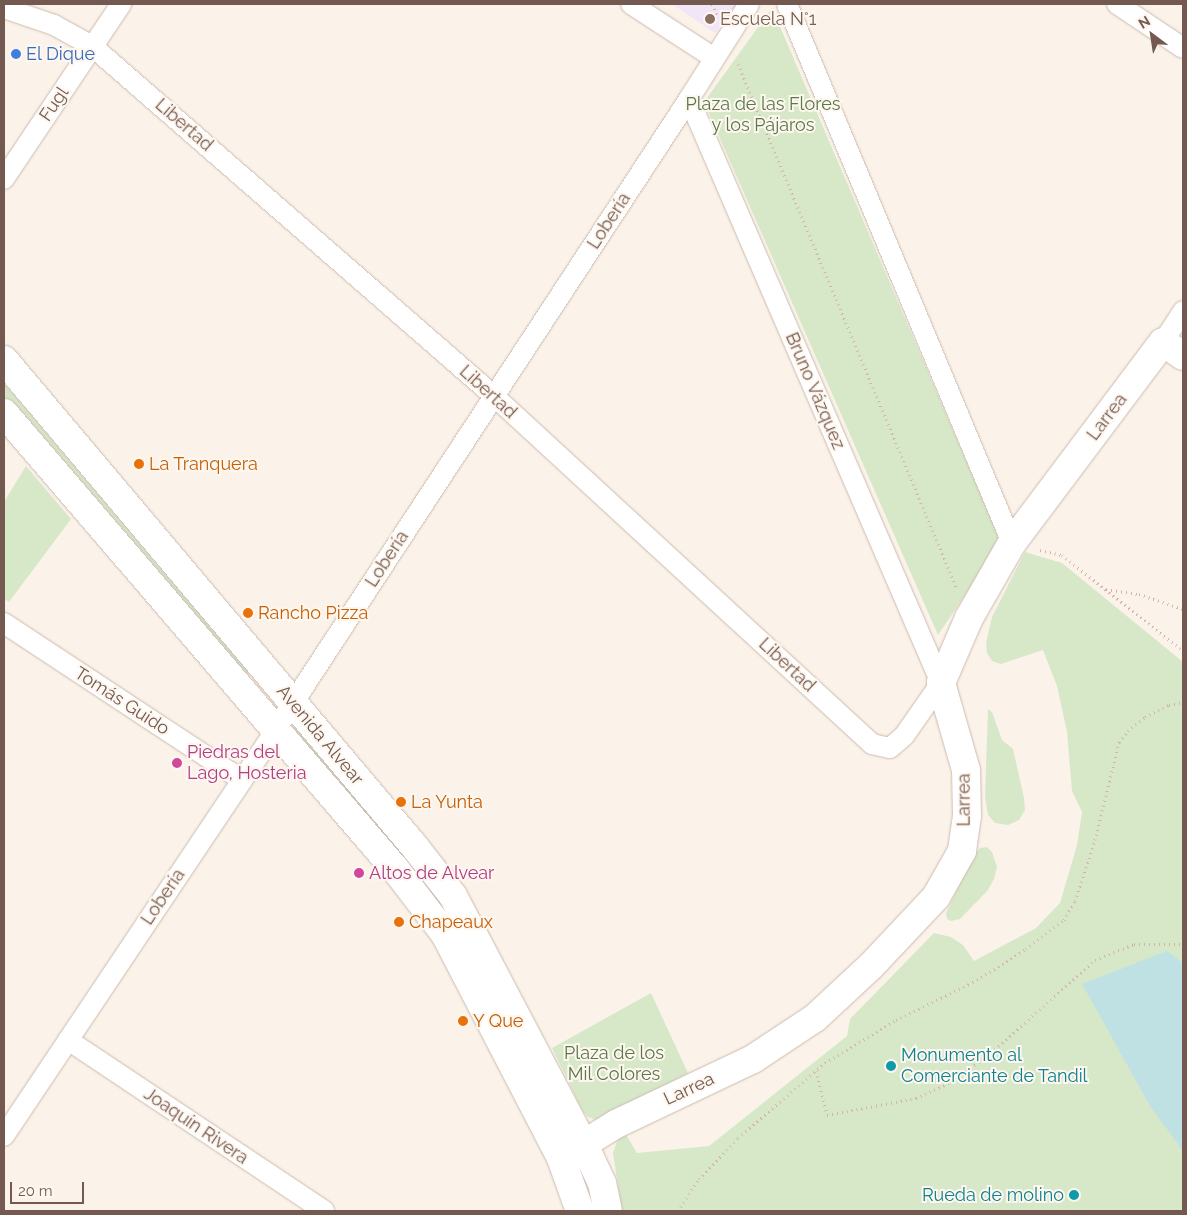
<!DOCTYPE html>
<meta charset="utf-8">
<style>
body{margin:0}
#map{position:relative;width:1187px;height:1215px;overflow:hidden;background:#fbf3e9;font-family:Raleway,sans-serif}
div>[style]{position:absolute}
.education>*{inset:0;background:#f0e6f7}
.green>*{inset:0;background:#d7e8c9;transform-origin:0 0}
.water>*{inset:0;background:#bfe1e3}
.path>*{height:3px;margin-top:-1.5px;transform-origin:0;background:repeating-linear-gradient(90deg,#d3b4a6 0 1px,transparent 0 5px)}
.roads{filter:drop-shadow(0 0 1px #ccbab0) drop-shadow(0 0 1px #ccbab0)}
.street>*{height:20px;margin:-10px;padding:0 10px;transform-origin:10px;border-radius:10px;background:#fff}
.secondary>*{height:28px;margin:-14px;padding:0 14px;transform-origin:14px;border-radius:14px;background:#fff}
.dots>*{width:14px;height:14px;translate:-50% -50%;box-sizing:border-box;border:2px solid #fef7f0;border-radius:50%}
span{translate:-50% -50%;white-space:nowrap;text-align:center;line-height:1.15;-webkit-text-stroke:4px #fef7f0;paint-order:stroke}
.education-label{font-size:18px;color:#785e54}
.left{translate:0 -50%;text-align:left}
.shop-label{font-size:18px;color:#366cbe}
.street-label{font-size:18px;color:#73594f}
.park-label{font-size:18px;color:#5a7848}
.food-label{font-size:18px;color:#c56008}
.hotel-label{font-size:18px;color:#b23c85}
.culture-label{font-size:18px;color:#0d838f}
.right{translate:-100% -50%;text-align:right}
.frame{position:absolute;inset:0;border:5px solid #73594f;pointer-events:none}
.north{position:absolute;left:1127px;top:10px;width:50px;height:50px;-webkit-text-stroke:4px #fef7f0;paint-order:stroke;rotate:329deg;font-size:14px;font-weight:700;line-height:20px;text-align:center;color:#73594f}
.north::after{content:'';display:block;margin:auto;width:18px;height:22px;background:#73594f;clip-path:polygon(50% 0,100% 100%,50% 72%,0 100%)}
.scale{position:absolute;left:10px;top:1182px;width:74px;height:22px;box-sizing:border-box;border:2px solid #73594f;border-top:0;padding-left:6px;font-size:15px;line-height:18px;white-space:nowrap;color:#73594f;-webkit-text-stroke:4px #fef7f0;paint-order:stroke}
</style>
<div id="map">
<div class="education">
<i style="clip-path:polygon(672px 4px,737px 4px,715px 33px)"></i>
</div>
<div class="green">
<i style="clip-path:polygon(772px 8px,1001px 542px,938px 635px,704px 102px)"></i>
<i style="left:4px;top:383px;width:379px;height:14px;rotate:49deg"></i>
<i style="clip-path:polygon(26px 466px,71px 519px,9px 602px,4px 599px,4px 502px)"></i>
<i style="clip-path:polygon(1025px 552px,1062px 563px,1183px 662px,1183px 1211px,622px 1211px,613px 1153px,617px 1141px,625px 1133px,637px 1153px,709px 1146px,847px 1036px,850px 1019px,934px 933px,951px 937px,963px 945px,974px 961px,1036px 928px,1060px 903px,1077px 845px,1082px 812px,1072px 791px,1067px 732px,1057px 686px,1043px 650px,1001px 664px,992px 661px,987px 653px,986px 643px,992px 617px)"></i>
<i style="clip-path:polygon(988px 709px,992px 712px,1002px 740px,1013px 749px,1024px 798px,1025px 810px,1019px 820px,1008px 825px,995px 823px,988px 815px,985px 797px)"></i>
<i style="clip-path:polygon(296px 725px,420px 874px,454px 917px,469px 941px,292px 730px)"></i>
<i style="clip-path:polygon(987px 847px,992px 852px,997px 867px,994px 879px,988px 890px,960px 919px,951px 921px,947px 919px,946px 913px,974px 855px,980px 848px)"></i>
<i style="clip-path:polygon(651px 993px,688px 1073px,606px 1119px,596px 1120px,588px 1117px,582px 1110px,552px 1048px)"></i>
</div>
<div class="water">
<i style="clip-path:polygon(1167px 951px,1183px 963px,1183px 1151px,1150px 1106px,1082px 984px)"></i>
</div>
<div class="path">
<i style="left:712px;top:4px;width:12px;rotate:66deg"></i>
<i style="left:738px;top:64px;width:569px;rotate:67.36deg"></i>
<i style="left:1040px;top:550px;width:23px;rotate:13deg"></i>
<i style="left:1062px;top:555px;width:154px;rotate:38.4deg"></i>
<i style="left:1106px;top:589px;width:33px;rotate:9deg"></i>
<i style="left:1139px;top:594px;width:46px;rotate:18.8deg"></i>
<i style="left:816px;top:1071px;width:45px;rotate:76deg"></i>
<i style="left:827px;top:1115px;width:91px;rotate:-10.8deg"></i>
<i style="left:916px;top:1098px;width:37px;rotate:-24deg"></i>
<i style="left:950px;top:1083px;width:51px;rotate:-36.2deg"></i>
<i style="left:991px;top:1053px;width:140px;rotate:-41.8deg"></i>
<i style="left:1095px;top:960px;width:42px;rotate:-22.3deg"></i>
<i style="left:1134px;top:944px;width:49px"></i>
<i style="left:678px;top:1211px;width:38px;rotate:-57deg"></i>
<i style="left:699px;top:1179px;width:57px;rotate:-46.4deg"></i>
<i style="left:738px;top:1138px;width:115px;rotate:-40.8deg"></i>
<i style="left:825px;top:1063px;width:83px;rotate:-31.2deg"></i>
<i style="left:896px;top:1020px;width:90px;rotate:-26.3deg"></i>
<i style="left:977px;top:980px;width:58px;rotate:-32.3deg"></i>
<i style="left:1026px;top:949px;width:48px;rotate:-37.3deg"></i>
<i style="left:1064px;top:920px;width:22px;rotate:-60deg"></i>
<i style="left:1075px;top:901px;width:64px;rotate:-71.8deg"></i>
<i style="left:1095px;top:840px;width:101px;rotate:-76.2deg"></i>
<i style="left:1119px;top:742px;width:14px;rotate:-51deg"></i>
<i style="left:1128px;top:731px;width:22px;rotate:-39deg"></i>
<i style="left:1145px;top:717px;width:27px;rotate:-27deg"></i>
<i style="left:1169px;top:705px;width:14px;rotate:-12deg"></i>
</div>
<div class="roads">
<div class="street">
<i style="left:631px;top:4px;width:99px;rotate:33deg"></i>
<i style="left:787px;top:4px;width:584px;rotate:67.34deg"></i>
<i style="left:1117px;top:4px;width:79px;rotate:33.7deg"></i>
<i style="left:4px;top:8px;width:53px;rotate:18.8deg"></i>
<i style="left:54px;top:25px;width:43px;rotate:28.9deg"></i>
<i style="left:92px;top:46px;width:533px;rotate:41.04deg"></i>
<i style="left:494px;top:396px;width:514px;rotate:42.63deg"></i>
<i style="left:872px;top:744px;width:18px;rotate:13deg"></i>
<i style="left:890px;top:748px;width:18px;rotate:-41deg"></i>
<i style="left:904px;top:736px;width:65px;rotate:-55.1deg"></i>
<i style="left:941px;top:683px;width:636px;rotate:-113.34deg"></i>
<i style="left:4px;top:179px;width:211px;rotate:-56.2deg"></i>
<i style="left:1163px;top:342px;width:37px;rotate:-57deg"></i>
<i style="left:4px;top:623px;width:284px;rotate:33.4deg"></i>
<i style="left:68px;top:1040px;width:308px;rotate:33.7deg"></i>
<i style="left:4px;top:1136px;width:490px;rotate:-56.2deg"></i>
<i style="left:276px;top:729px;width:753px;rotate:-56.75deg"></i>
<i style="left:689px;top:99px;width:112px;rotate:-57.7deg"></i>
</div>
<div class="secondary">
<i style="left:4px;top:360px;width:636px;rotate:49.85deg"></i>
<i style="left:414px;top:846px;width:63px;rotate:52deg"></i>
<i style="left:453px;top:896px;width:281px;rotate:62.3deg"></i>
<i style="left:584px;top:1145px;width:42px;rotate:64.7deg"></i>
<i style="left:602px;top:1183px;width:29px;rotate:78deg"></i>
<i style="left:4px;top:413px;width:602px;rotate:49.38deg"></i>
<i style="left:396px;top:870px;width:81px;rotate:52.6deg"></i>
<i style="left:445px;top:934px;width:252px;rotate:62.6deg"></i>
<i style="left:561px;top:1158px;width:56px;rotate:70.3deg"></i>
<i style="left:561px;top:1158px;width:65px;rotate:-31.7deg"></i>
<i style="left:616px;top:1124px;width:152px;rotate:-25.4deg"></i>
<i style="left:753px;top:1059px;width:74px;rotate:-33.5deg"></i>
<i style="left:815px;top:1018px;width:76px;rotate:-42.9deg"></i>
<i style="left:871px;top:966px;width:95px;rotate:-46.7deg"></i>
<i style="left:936px;top:897px;width:53px;rotate:-60.5deg"></i>
<i style="left:962px;top:851px;width:35px;rotate:-82deg"></i>
<i style="left:967px;top:816px;width:46px;rotate:-91.2deg"></i>
<i style="left:966px;top:770px;width:91px;rotate:-106deg"></i>
<i style="left:941px;top:683px;width:71px;rotate:-66.7deg"></i>
<i style="left:969px;top:618px;width:86px;rotate:-60.2deg"></i>
<i style="left:1012px;top:543px;width:251px;rotate:-53.1deg"></i>
<i style="left:1163px;top:342px;width:24px;rotate:35deg"></i>
</div>
</div>
<div class="dots">
<i style="left:710px;top:19px;background:#8d6e63"></i>
<i style="left:16px;top:54px;background:#3f7fe0"></i>
<i style="left:139px;top:464px;background:#e8710a"></i>
<i style="left:248px;top:613px;background:#e8710a"></i>
<i style="left:177px;top:763px;background:#d1479c"></i>
<i style="left:401px;top:802px;background:#e8710a"></i>
<i style="left:359px;top:873px;background:#d1479c"></i>
<i style="left:399px;top:922px;background:#e8710a"></i>
<i style="left:463px;top:1021px;background:#e8710a"></i>
<i style="left:891px;top:1066px;background:#0f9aa8"></i>
<i style="left:1074px;top:1195px;background:#0f9aa8"></i>
</div>
<div class="education-label">
<span class="left" style="left:720px;top:19px">Escuela N°1</span>
</div>
<div class="shop-label">
<span class="left" style="left:26px;top:54px">El Dique</span>
</div>
<div class="street-label">
<span style="left:54px;top:104px;rotate:-56deg">Fugl</span>
<span style="left:184px;top:125px;rotate:41deg">Libertad</span>
<span style="left:609px;top:221px;rotate:-57deg">Lobería</span>
<span style="left:815px;top:391px;rotate:67deg">Bruno Vázquez</span>
<span style="left:488px;top:392px;rotate:42deg">Libertad</span>
<span style="left:1107px;top:417px;rotate:-53deg">Larrea</span>
<span style="left:387px;top:559px;rotate:-57deg">Lobería</span>
<span style="left:787px;top:665px;rotate:43deg">Libertad</span>
<span style="left:122px;top:701px;rotate:33deg">Tomás Guido</span>
<span style="left:320px;top:735px;rotate:50deg">Avenida Alvear</span>
<span style="left:964px;top:800px;rotate:-90deg">Larrea</span>
<span style="left:163px;top:897px;rotate:-56deg">Lobería</span>
<span style="left:689px;top:1089px;rotate:-25deg">Larrea</span>
<span style="left:196px;top:1126px;rotate:34deg">Joaquín Rivera</span>
</div>
<div class="park-label">
<span style="left:763px;top:115px">Plaza de las Flores<br>y los Pájaros</span>
<span style="left:614px;top:1064px">Plaza de los<br>Mil Colores</span>
</div>
<div class="food-label">
<span class="left" style="left:149px;top:464px">La Tranquera</span>
<span class="left" style="left:258px;top:613px">Rancho Pizza</span>
<span class="left" style="left:411px;top:802px">La Yunta</span>
<span class="left" style="left:409px;top:922px">Chapeaux</span>
<span class="left" style="left:473px;top:1021px">Y Que</span>
</div>
<div class="hotel-label">
<span class="left" style="left:187px;top:763px">Piedras del<br>Lago, Hosteria</span>
<span class="left" style="left:369px;top:873px">Altos de Alvear</span>
</div>
<div class="culture-label">
<span class="left" style="left:901px;top:1066px">Monumento al<br>Comerciante de Tandil</span>
<span class="right" style="left:1064px;top:1195px">Rueda de molino</span>
</div>
<div class="frame"></div>
<div class="north">N</div>
<div class="scale">20 m</div>
</div>
